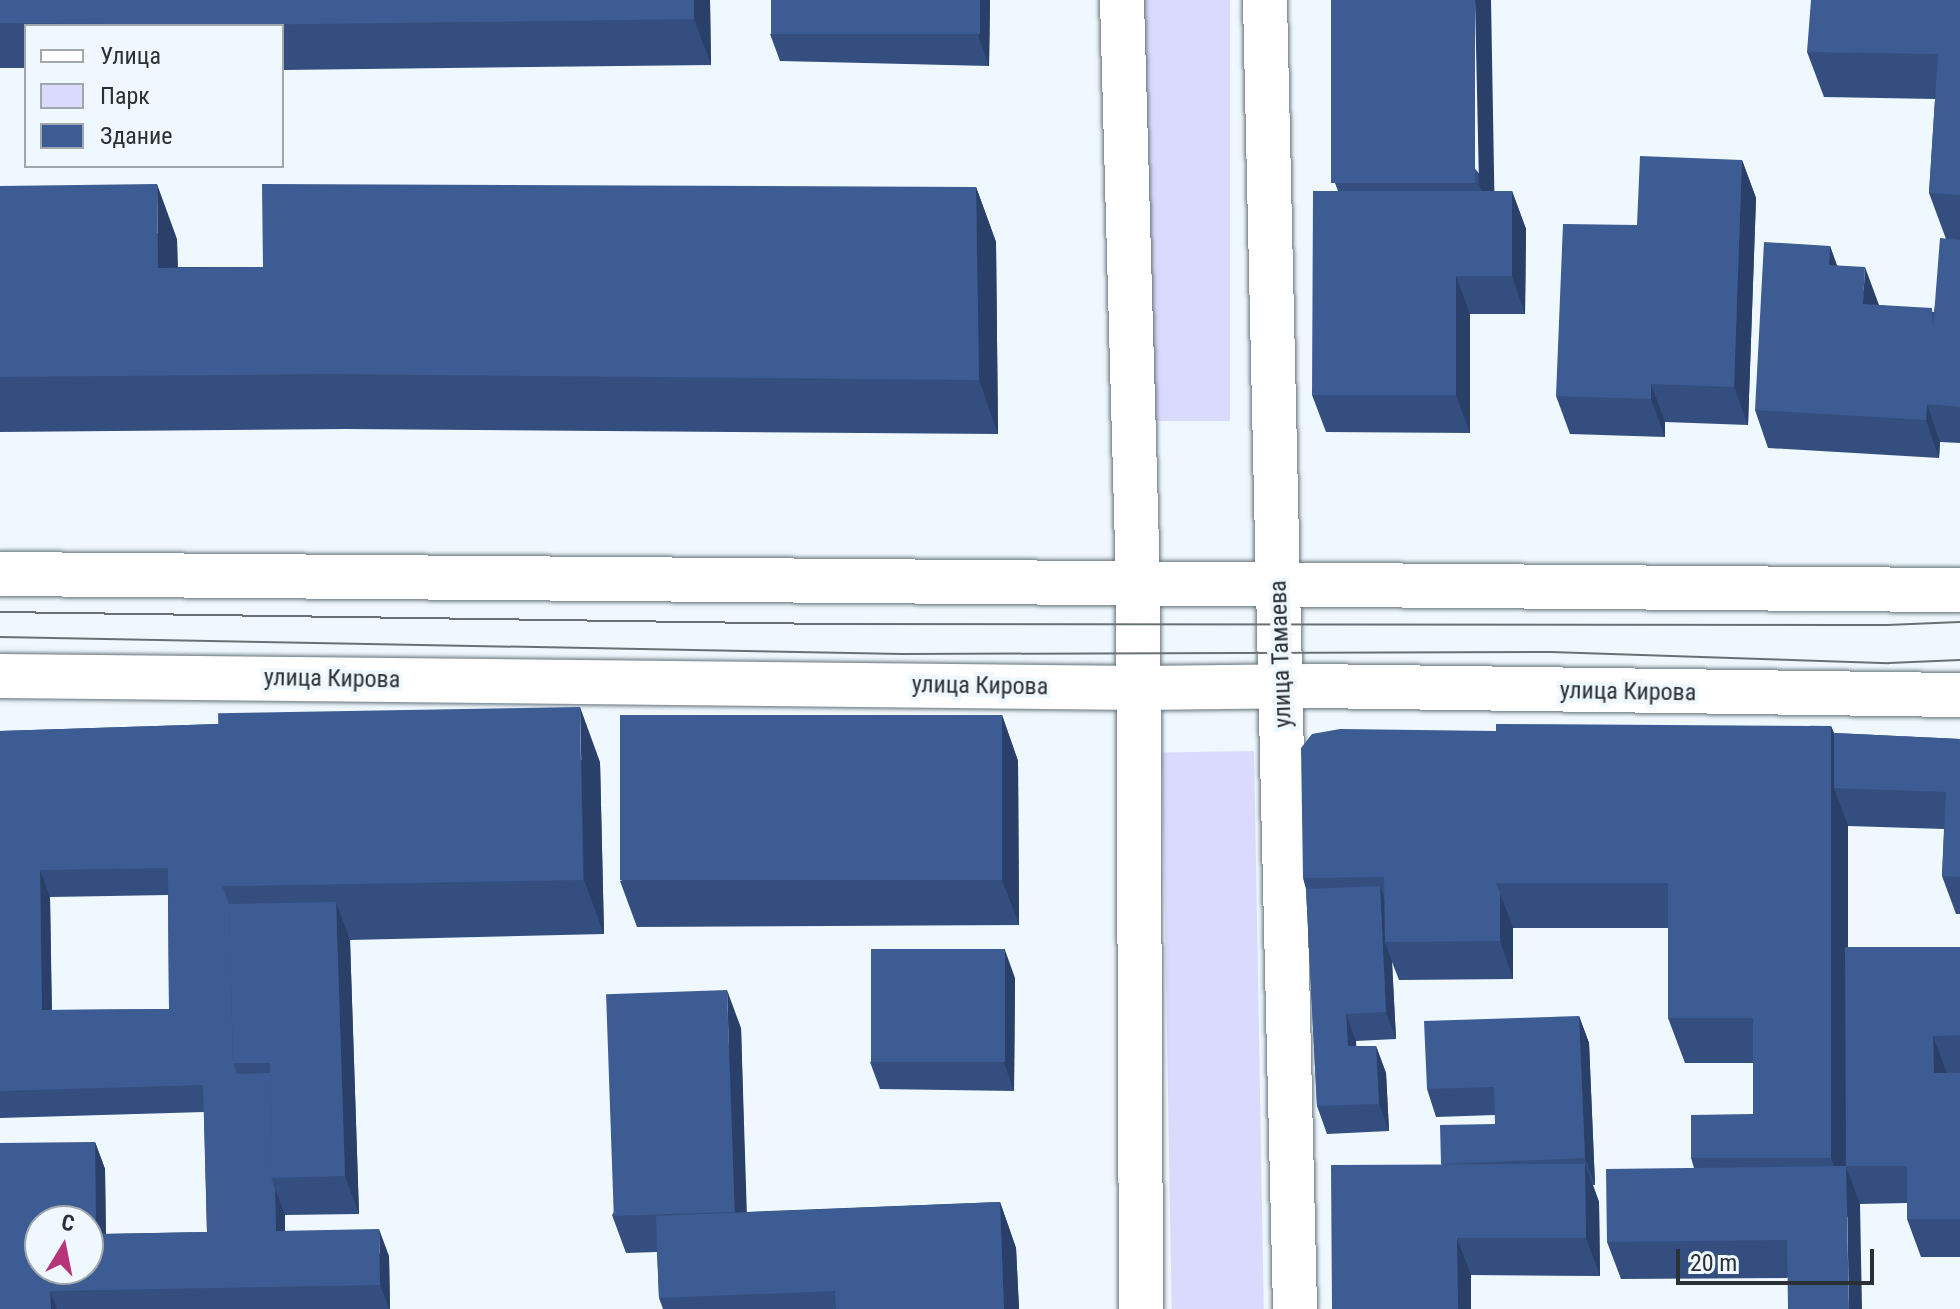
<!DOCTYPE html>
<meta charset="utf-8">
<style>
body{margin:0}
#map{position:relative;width:1960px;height:1309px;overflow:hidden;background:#eff8fe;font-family:"Roboto Condensed",sans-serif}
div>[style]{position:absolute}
.green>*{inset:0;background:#d9dafe;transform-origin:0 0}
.roads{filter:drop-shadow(0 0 2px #65727b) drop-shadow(0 0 2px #65727b)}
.street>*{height:44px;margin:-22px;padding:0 22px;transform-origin:22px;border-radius:22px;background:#fff}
.secondary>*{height:44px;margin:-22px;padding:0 22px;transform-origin:22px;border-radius:22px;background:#fff}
.primary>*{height:44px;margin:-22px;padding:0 22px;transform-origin:22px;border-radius:22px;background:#fff}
.tram>*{height:2px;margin:-1px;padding:0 1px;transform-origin:1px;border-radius:1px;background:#697074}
.wall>*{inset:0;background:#344f7f}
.shaded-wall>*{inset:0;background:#2b4068}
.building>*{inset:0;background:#3d5c94;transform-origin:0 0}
span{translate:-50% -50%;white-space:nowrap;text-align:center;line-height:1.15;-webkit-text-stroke:8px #eff8fe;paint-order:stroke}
.street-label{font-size:24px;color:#2a3034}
.legend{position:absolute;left:24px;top:24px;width:260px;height:144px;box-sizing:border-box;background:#eff8fe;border:2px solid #a0a8ad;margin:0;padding:10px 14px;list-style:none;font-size:24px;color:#2a3034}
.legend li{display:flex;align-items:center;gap:16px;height:40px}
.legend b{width:40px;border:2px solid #a0a8ad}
.north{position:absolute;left:24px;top:1205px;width:80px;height:80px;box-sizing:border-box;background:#eff8fe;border:2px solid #a0a8ad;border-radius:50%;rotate:10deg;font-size:22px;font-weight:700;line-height:32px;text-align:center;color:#2a3034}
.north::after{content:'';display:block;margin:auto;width:28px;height:36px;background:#b7347b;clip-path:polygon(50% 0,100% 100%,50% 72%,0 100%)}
.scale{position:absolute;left:1676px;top:1249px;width:198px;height:36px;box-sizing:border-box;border:4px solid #2a3034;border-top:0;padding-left:10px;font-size:24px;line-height:28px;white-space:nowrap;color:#2a3034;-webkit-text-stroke:6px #eff8fe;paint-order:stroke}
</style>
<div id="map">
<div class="green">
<i style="left:1143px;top:0;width:87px;height:421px"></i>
<i style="left:1254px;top:751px;width:558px;height:92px;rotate:89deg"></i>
</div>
<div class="roads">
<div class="street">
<i style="left:1122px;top:0;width:584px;rotate:88.43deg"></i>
<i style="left:1265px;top:0;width:587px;rotate:88.73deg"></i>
</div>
<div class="secondary">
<i style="left:1138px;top:584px;width:725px;rotate:89.76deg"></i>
<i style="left:1278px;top:587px;width:722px;rotate:88.65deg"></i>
</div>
<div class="primary">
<i style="left:0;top:574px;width:1960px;rotate:0.47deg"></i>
<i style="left:0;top:676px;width:1140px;rotate:0.6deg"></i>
<i style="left:1140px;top:688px;width:172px;rotate:-0.7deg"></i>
<i style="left:1312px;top:686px;width:648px;rotate:0.8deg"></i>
</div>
</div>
<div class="tram">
<i style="left:0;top:612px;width:833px;rotate:0.83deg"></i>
<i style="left:833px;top:624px;width:1054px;rotate:0.05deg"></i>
<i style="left:1887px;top:625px;width:73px;rotate:-2.4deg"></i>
<i style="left:0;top:637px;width:902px;rotate:1.08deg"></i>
<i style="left:902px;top:654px;width:649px;rotate:-0.18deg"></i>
<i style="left:1551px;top:652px;width:338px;rotate:1.9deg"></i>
<i style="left:1889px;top:663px;width:71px;rotate:-2.4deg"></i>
</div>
<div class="wall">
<i style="clip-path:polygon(0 0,710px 0,711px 65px,282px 70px,282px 26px,26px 26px,26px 68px,0 68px)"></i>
<i style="clip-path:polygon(990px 0,989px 66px,780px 61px,770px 34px)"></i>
<i style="clip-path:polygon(1331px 0,1494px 191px,1512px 191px,1526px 229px,1525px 314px,1470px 314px,1470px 433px,1326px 432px,1312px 395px,1338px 191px,1335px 183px)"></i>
<i style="clip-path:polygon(1960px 0,1960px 443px,1940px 442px,1939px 458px,1768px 448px,1755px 410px,1830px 246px,1837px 265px,1879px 305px,1934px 312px,1946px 239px,1929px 193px,1935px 99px,1824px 97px,1807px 52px)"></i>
<i style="clip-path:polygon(1742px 160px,1756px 198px,1748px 425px,1665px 422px,1665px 437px,1570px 434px,1556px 396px)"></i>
<i style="clip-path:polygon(0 186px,177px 239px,178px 267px,263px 267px,976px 187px,996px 242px,998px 434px,345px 429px,0 432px)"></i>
<i style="clip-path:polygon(1002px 715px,1018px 761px,1019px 925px,637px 927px,620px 881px)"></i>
<i style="clip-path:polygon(evenodd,219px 724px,600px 762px,604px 934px,350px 940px,359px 1214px,285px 1215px,285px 1231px,389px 1256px,390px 1309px,0 1309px,95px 1142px,105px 1169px,106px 1234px,207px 1232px,204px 1112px,0 1118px,0 731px,219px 724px,168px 895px,169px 1009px,52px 1010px,50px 897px,168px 895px)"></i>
<i style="clip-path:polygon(1831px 726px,1834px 733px,1960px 739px,1960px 914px,1956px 914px,1942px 876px,1944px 829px,1848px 826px,1848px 947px,1960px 947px,1960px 1257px,1921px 1257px,1907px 1219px,1907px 1203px,1860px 1204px,1787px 1278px,1621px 1279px,1607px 1242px,1694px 1168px,1691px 1158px,1753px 1114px,1753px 1063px,1685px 1063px,1668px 1018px,1668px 928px,1513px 928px,1513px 979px,1399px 980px,1392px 962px,1396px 1039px,1356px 1041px,1356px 1046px,1376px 1046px,1386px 1073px,1389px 1131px,1327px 1134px,1317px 1106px,1306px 889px,1303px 878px,1496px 731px)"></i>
<i style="clip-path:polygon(1015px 978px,1014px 1091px,880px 1089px,870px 1062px)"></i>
<i style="clip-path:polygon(1579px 1016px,1589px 1043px,1595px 1185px,1593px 1185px,1599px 1202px,1600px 1276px,1471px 1275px,1471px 1309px,1332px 1309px,1442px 1164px,1495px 1124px,1495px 1115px,1436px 1117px,1427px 1089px)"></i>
<i style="clip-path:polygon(741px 1028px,746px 1212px,1000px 1202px,1016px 1248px,1019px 1309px,663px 1309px,659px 1298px,657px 1252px,626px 1253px,612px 1215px)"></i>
</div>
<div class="shaded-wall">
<i style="clip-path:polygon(694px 0,710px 0,711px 65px,694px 19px)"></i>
<i style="clip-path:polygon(980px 0,990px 0,989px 66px,979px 38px)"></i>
<i style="clip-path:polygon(1475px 0,1491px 0,1495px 229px,1479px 184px)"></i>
<i style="clip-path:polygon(1742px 160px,1756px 198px,1748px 425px,1734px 387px)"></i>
<i style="clip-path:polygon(157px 184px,177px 239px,178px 322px,158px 268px)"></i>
<i style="clip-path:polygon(976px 187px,996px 242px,998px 434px,979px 380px)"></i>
<i style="clip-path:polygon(1512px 191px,1526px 229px,1525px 314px,1512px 276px)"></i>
<i style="clip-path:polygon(1830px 246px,1843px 284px,1829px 265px)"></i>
<i style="clip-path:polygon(1865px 267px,1879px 305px,1877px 342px,1863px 304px)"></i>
<i style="clip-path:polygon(1456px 276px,1470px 314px,1470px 433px,1456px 395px)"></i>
<i style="clip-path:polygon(1651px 384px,1665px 422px,1665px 437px,1651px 399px)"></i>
<i style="clip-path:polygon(1927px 404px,1940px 442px,1939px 458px,1926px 420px)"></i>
<i style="clip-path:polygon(580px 707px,600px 762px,604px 934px,584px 880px)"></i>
<i style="clip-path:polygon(1002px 715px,1018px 761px,1019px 925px,1002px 880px)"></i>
<i style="clip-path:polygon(1831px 726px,1848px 771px,1834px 788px,1848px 826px,1848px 1166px,1846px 1166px,1860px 1204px,1862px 1309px,1849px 1309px,1847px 1200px,1831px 1158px)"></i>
<i style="clip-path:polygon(40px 870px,50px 897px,52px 1038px,42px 1010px)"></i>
<i style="clip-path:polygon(1380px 886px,1390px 914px,1385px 942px,1392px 962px,1396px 1039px,1386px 1012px)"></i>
<i style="clip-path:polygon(1500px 893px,1513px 928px,1513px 979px,1500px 941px)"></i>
<i style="clip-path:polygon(336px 902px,350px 940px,359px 1214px,345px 1176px)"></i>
<i style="clip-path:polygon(1005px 950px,1015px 978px,1014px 1091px,1004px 1063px)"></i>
<i style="clip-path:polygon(727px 990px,741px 1028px,748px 1250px,734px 1212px)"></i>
<i style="clip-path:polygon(1346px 1014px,1356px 1041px,1358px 1074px,1348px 1046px)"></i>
<i style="clip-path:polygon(1579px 1016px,1589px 1043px,1595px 1185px,1585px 1158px)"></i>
<i style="clip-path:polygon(1933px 1036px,1947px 1073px,1934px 1073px)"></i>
<i style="clip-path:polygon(1376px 1046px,1386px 1073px,1389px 1131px,1379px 1104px)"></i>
<i style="clip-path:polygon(95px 1142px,105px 1169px,106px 1261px,96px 1234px)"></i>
<i style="clip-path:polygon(1585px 1164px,1599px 1202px,1600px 1276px,1586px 1238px)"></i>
<i style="clip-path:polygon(275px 1189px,285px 1215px,285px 1258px,276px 1231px)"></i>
<i style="clip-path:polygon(1000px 1202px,1016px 1248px,1019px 1309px,1004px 1309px)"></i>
<i style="clip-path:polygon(379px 1229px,389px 1256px,390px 1309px,389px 1309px,380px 1285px)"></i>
<i style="clip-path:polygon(1457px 1238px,1471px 1275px,1471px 1309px,1458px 1309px)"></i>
<i style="clip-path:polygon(50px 1291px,57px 1309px,51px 1309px)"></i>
</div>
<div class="building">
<i style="clip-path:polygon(0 0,694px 0,694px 19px,234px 25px,0 23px)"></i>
<i style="left:771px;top:0;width:209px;height:34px"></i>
<i style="left:1331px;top:0;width:144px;height:183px"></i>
<i style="clip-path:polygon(1811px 0,1960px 0,1960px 195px,1929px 193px,1938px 54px,1807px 52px)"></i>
<i style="clip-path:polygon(1640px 156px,1742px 160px,1734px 387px,1651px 384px,1651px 399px,1556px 396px,1563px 224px,1637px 225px)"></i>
<i style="clip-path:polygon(157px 184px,158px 268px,263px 267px,262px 184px,976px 187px,979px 380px,325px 374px,0 377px,0 186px)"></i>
<i style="clip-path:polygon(1313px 191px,1512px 191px,1512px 276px,1456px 276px,1456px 395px,1312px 395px)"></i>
<i style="clip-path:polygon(1940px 238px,1960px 240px,1960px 407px,1927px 404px,1926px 420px,1755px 410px,1764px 242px,1830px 246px,1829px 265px,1865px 267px,1863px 304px,1932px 308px,1933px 328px)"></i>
<i style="left:580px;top:707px;width:173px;height:362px;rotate:89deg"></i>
<i style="left:1002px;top:715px;width:165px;height:382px;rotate:90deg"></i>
<i style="clip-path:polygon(evenodd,219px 724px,223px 888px,229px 904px,233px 1063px,237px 1074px,270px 1073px,271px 1178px,275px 1189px,276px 1231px,379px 1229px,380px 1285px,50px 1291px,51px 1309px,0 1309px,0 1143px,95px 1142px,96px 1234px,207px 1232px,203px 1085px,0 1091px,0 731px,219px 724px,168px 868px,169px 1009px,42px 1010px,40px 870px,168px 868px,219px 724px,40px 1221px,88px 1221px,88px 1269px,40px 1269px,40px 1221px)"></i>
<i style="clip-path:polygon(1496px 724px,1831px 726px,1831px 1158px,1691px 1158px,1691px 1115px,1753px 1114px,1753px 1018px,1668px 1018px,1668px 883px,1496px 883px)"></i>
<i style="clip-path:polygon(1340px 729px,1496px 731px,1496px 883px,1500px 893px,1500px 941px,1385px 942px,1384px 877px,1303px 878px,1301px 748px,1312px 734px)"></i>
<i style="clip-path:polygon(1834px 733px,1960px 739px,1960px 877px,1942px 876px,1946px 792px,1834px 788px)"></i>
<i style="clip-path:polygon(1380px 886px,1386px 1012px,1346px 1014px,1348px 1046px,1376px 1046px,1379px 1104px,1317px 1106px,1306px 889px)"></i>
<i style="clip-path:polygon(336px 902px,345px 1176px,271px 1178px,270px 1063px,233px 1063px,229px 904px)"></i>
<i style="clip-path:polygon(1845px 947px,1960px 947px,1960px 1035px,1933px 1036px,1934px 1073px,1960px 1073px,1960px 1219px,1907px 1219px,1907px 1166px,1846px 1166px,1849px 1309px,1788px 1309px,1787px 1240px,1607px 1242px,1606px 1169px,1846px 1166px)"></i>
<i style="left:871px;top:949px;width:134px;height:113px"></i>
<i style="left:727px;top:990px;width:222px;height:121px;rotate:88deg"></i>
<i style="clip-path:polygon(1579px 1016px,1585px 1158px,1441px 1164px,1440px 1125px,1495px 1124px,1494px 1087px,1427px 1089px,1424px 1021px)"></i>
<i style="clip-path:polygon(1585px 1164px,1586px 1238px,1457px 1238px,1458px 1309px,1332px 1309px,1331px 1165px)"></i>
<i style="clip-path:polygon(1000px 1202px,1004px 1309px,836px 1309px,835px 1291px,659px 1298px,656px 1216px)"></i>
</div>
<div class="street-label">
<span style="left:1281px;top:654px;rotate:-92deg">улица Тамаева</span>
<span style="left:332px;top:679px;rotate:1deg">улица Кирова</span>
<span style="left:980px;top:686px;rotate:1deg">улица Кирова</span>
<span style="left:1628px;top:692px;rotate:1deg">улица Кирова</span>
</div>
<ul class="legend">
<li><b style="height:10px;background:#fff"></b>Улица</li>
<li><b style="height:22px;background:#d9dafe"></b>Парк</li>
<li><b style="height:22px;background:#3d5c94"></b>Здание</li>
</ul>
<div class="north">С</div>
<div class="scale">20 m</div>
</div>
